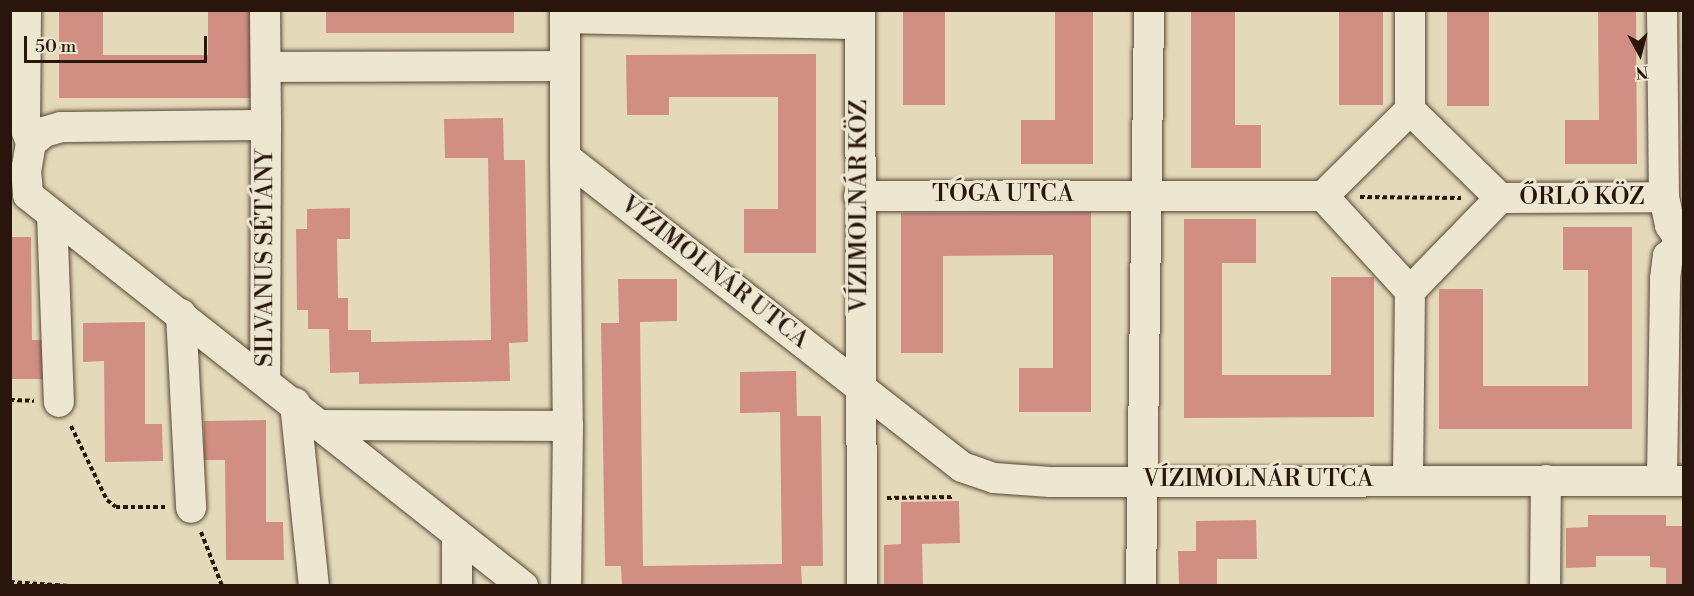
<!DOCTYPE html>
<meta charset="utf-8">
<style>
body{margin:0}
#map{position:relative;width:1694px;height:596px;overflow:hidden;background:#e4dab9;font-family:"Libre Bodoni",serif}
div>[style]{position:absolute}
.building>*{inset:0;background:#d18f84;transform-origin:0 0}
.path>*{height:4px;margin-top:-2px;transform-origin:0;background:repeating-linear-gradient(90deg,#29150b 0 4.5px,transparent 0 7.5px)}
.roads{filter:drop-shadow(0 0 2px #584636) drop-shadow(0 0 2px #584636)}
.minor>*{height:30px;margin:-15px;padding:0 15px;transform-origin:15px;border-radius:15px;background:#ede7d2}
span{translate:-50% -50%;white-space:nowrap;text-align:center;line-height:1.15;-webkit-text-stroke:6px #ede7d2;paint-order:stroke}
.street-label{font-size:24px;color:#29150b}
.frame{position:absolute;inset:0;border:12px solid #29150b;pointer-events:none}
.north{position:absolute;left:1610px;top:24px;width:60px;height:60px;-webkit-text-stroke:4px #ede7d2;paint-order:stroke;rotate:173deg;font-size:16px;font-weight:700;line-height:24px;text-align:center;color:#29150b}
.north::after{content:'';display:block;margin:auto;width:21px;height:27px;background:#29150b;clip-path:polygon(50% 0,100% 100%,50% 72%,0 100%)}
.scale{position:absolute;left:24px;top:36px;width:183px;height:27px;box-sizing:border-box;border:3px solid #29150b;border-top:0;padding-left:8px;font-size:18px;line-height:21px;white-space:nowrap;color:#29150b;-webkit-text-stroke:4px #ede7d2;paint-order:stroke}
</style>
<div id="map">
<div class="building">
<i style="clip-path:polygon(59px 10px,103px 10px,103px 55px,208px 55px,208px 10px,251px 10px,251px 98px,59px 98px)"></i>
<i style="left:326px;top:10px;width:188px;height:23px"></i>
<i style="left:903px;top:10px;width:42px;height:95px"></i>
<i style="clip-path:polygon(1055px 10px,1093px 10px,1093px 164px,1021px 164px,1021px 120px,1055px 120px)"></i>
<i style="clip-path:polygon(1191px 10px,1235px 10px,1235px 125px,1261px 125px,1261px 168px,1191px 168px)"></i>
<i style="left:1339px;top:10px;width:44px;height:95px"></i>
<i style="left:1447px;top:10px;width:42px;height:96px"></i>
<i style="clip-path:polygon(1598px 10px,1636px 10px,1637px 164px,1565px 164px,1565px 120px,1599px 120px)"></i>
<i style="clip-path:polygon(816px 54px,816px 253px,744px 253px,744px 209px,778px 209px,778px 97px,669px 97px,669px 115px,627px 115px,626px 55px)"></i>
<i style="clip-path:polygon(503px 118px,504px 160px,525px 160px,528px 342px,509px 343px,510px 381px,359px 384px,359px 372px,330px 373px,329px 329px,308px 329px,308px 310px,297px 310px,296px 229px,307px 229px,307px 209px,350px 208px,350px 239px,337px 239px,338px 298px,348px 298px,348px 330px,371px 330px,371px 342px,491px 340px,488px 158px,445px 158px,444px 119px)"></i>
<i style="clip-path:polygon(1091px 212px,1091px 412px,1019px 412px,1019px 368px,1053px 368px,1053px 255px,943px 256px,943px 353px,901px 353px,901px 213px)"></i>
<i style="clip-path:polygon(1184px 219px,1256px 219px,1256px 263px,1222px 263px,1222px 375px,1331px 375px,1331px 277px,1374px 277px,1374px 417px,1184px 418px)"></i>
<i style="clip-path:polygon(1563px 227px,1632px 227px,1632px 429px,1439px 429px,1439px 289px,1483px 289px,1483px 386px,1588px 386px,1588px 270px,1563px 270px)"></i>
<i style="clip-path:polygon(10px 237px,31px 237px,32px 340px,49px 340px,49px 379px,10px 379px)"></i>
<i style="clip-path:polygon(618px 279px,677px 279px,677px 321px,640px 322px,643px 566px,782px 564px,780px 412px,740px 413px,740px 372px,796px 371px,797px 416px,821px 416px,823px 566px,801px 566px,802px 586px,622px 586px,621px 566px,605px 566px,601px 323px,619px 323px)"></i>
<i style="clip-path:polygon(145px 322px,145px 424px,162px 424px,163px 461px,105px 462px,104px 361px,83px 362px,83px 323px)"></i>
<i style="clip-path:polygon(266px 420px,266px 522px,283px 522px,284px 560px,226px 560px,225px 460px,204px 460px,204px 421px)"></i>
<i style="clip-path:polygon(959px 501px,960px 543px,922px 544px,923px 586px,884px 586px,884px 545px,901px 544px,901px 502px)"></i>
<i style="clip-path:polygon(1588px 515px,1666px 515px,1666px 526px,1684px 526px,1684px 586px,1666px 586px,1666px 568px,1650px 567px,1650px 556px,1596px 556px,1596px 567px,1566px 568px,1566px 528px,1588px 527px)"></i>
<i style="clip-path:polygon(1256px 520px,1257px 559px,1217px 559px,1217px 586px,1179px 586px,1178px 551px,1196px 551px,1196px 521px)"></i>
</div>
<div class="path">
<i style="left:1360px;top:197px;width:101px;rotate:0.6deg"></i>
<i style="left:10px;top:400px;width:24px;rotate:2deg"></i>
<i style="left:71px;top:426px;width:82px;rotate:64.1deg"></i>
<i style="left:107px;top:500px;width:11px;rotate:38deg"></i>
<i style="left:116px;top:507px;width:49px"></i>
<i style="left:887px;top:498px;width:66px;rotate:-0.9deg"></i>
<i style="left:201px;top:532px;width:58px;rotate:68.7deg"></i>
<i style="left:10px;top:582px;width:60px;rotate:3.8deg"></i>
</div>
<div class="roads">
<div class="minor">
<i style="left:26px;top:10px;width:117px;rotate:90.5deg"></i>
<i style="left:25px;top:127px;width:17px;rotate:69deg"></i>
<i style="left:31px;top:143px;width:27px;rotate:100deg"></i>
<i style="left:26px;top:170px;width:25px;rotate:85deg"></i>
<i style="left:28px;top:195px;width:631px;rotate:38.31deg"></i>
<i style="left:265px;top:10px;width:115px;rotate:89.5deg"></i>
<i style="left:565px;top:10px;width:147px;rotate:90deg"></i>
<i style="left:565px;top:157px;width:504px;rotate:37.98deg"></i>
<i style="left:962px;top:467px;width:34px;rotate:19deg"></i>
<i style="left:994px;top:478px;width:56px;rotate:4.1deg"></i>
<i style="left:1050px;top:482px;width:634px;rotate:-0.09deg"></i>
<i style="left:860px;top:10px;width:576px;rotate:89.8deg"></i>
<i style="left:1662px;top:10px;width:187px;rotate:89.4deg"></i>
<i style="left:1664px;top:197px;width:29px;rotate:78deg"></i>
<i style="left:1670px;top:225px;width:22px;rotate:56deg"></i>
<i style="left:565px;top:18px;width:295px;rotate:1.2deg"></i>
<i style="left:266px;top:67px;width:299px;rotate:-0.2deg"></i>
<i style="left:1410px;top:110px;width:122px;rotate:135.3deg"></i>
<i style="left:1323px;top:196px;width:129px;rotate:47.5deg"></i>
<i style="left:31px;top:143px;width:17px;rotate:-40deg"></i>
<i style="left:44px;top:132px;width:18px;rotate:-16deg"></i>
<i style="left:61px;top:127px;width:205px;rotate:-0.6deg"></i>
<i style="left:266px;top:125px;width:255px;rotate:90.2deg"></i>
<i style="left:565px;top:157px;width:269px;rotate:89.4deg"></i>
<i style="left:859px;top:196px;width:464px"></i>
<i style="left:1500px;top:198px;width:164px;rotate:-0.3deg"></i>
<i style="left:52px;top:214px;width:188px;rotate:87.9deg"></i>
<i style="left:181px;top:314px;width:194px;rotate:87deg"></i>
<i style="left:295px;top:403px;width:184px;rotate:84.1deg"></i>
<i style="left:324px;top:425px;width:244px;rotate:0.2deg"></i>
<i style="left:568px;top:426px;width:160px;rotate:90.7deg"></i>
<i style="left:1662px;top:478px;width:199px;rotate:-89.1deg"></i>
<i style="left:1665px;top:279px;width:23px;rotate:-83deg"></i>
<i style="left:1668px;top:256px;width:21px;rotate:-41deg"></i>
<i style="left:1408px;top:479px;width:188px;rotate:-89.4deg"></i>
<i style="left:1410px;top:291px;width:129px;rotate:-45.9deg"></i>
<i style="left:1500px;top:198px;width:126px;rotate:-135.6deg"></i>
<i style="left:1410px;top:110px;width:100px;rotate:-90deg"></i>
<i style="left:457px;top:586px;width:52px;rotate:-90deg"></i>
<i style="left:1141px;top:586px;width:576px;rotate:-89.2deg"></i>
<i style="left:1545px;top:586px;width:106px;rotate:-89.5deg"></i>
</div>
</div>
<div class="street-label">
<span style="left:1003px;top:195px">TÓGA UTCA</span>
<span style="left:1582px;top:198px">ŐRLŐ KÖZ</span>
<span style="left:860px;top:206px;rotate:-90deg">VÍZIMOLNÁR KÖZ</span>
<span style="left:266px;top:258px;rotate:-90deg">SILVANUS SÉTÁNY</span>
<span style="left:714px;top:273px;rotate:38deg">VÍZIMOLNÁR UTCA</span>
<span style="left:1258px;top:480px">VÍZIMOLNÁR UTCA</span>
</div>
<div class="frame"></div>
<div class="north">N</div>
<div class="scale">50 m</div>
</div>
